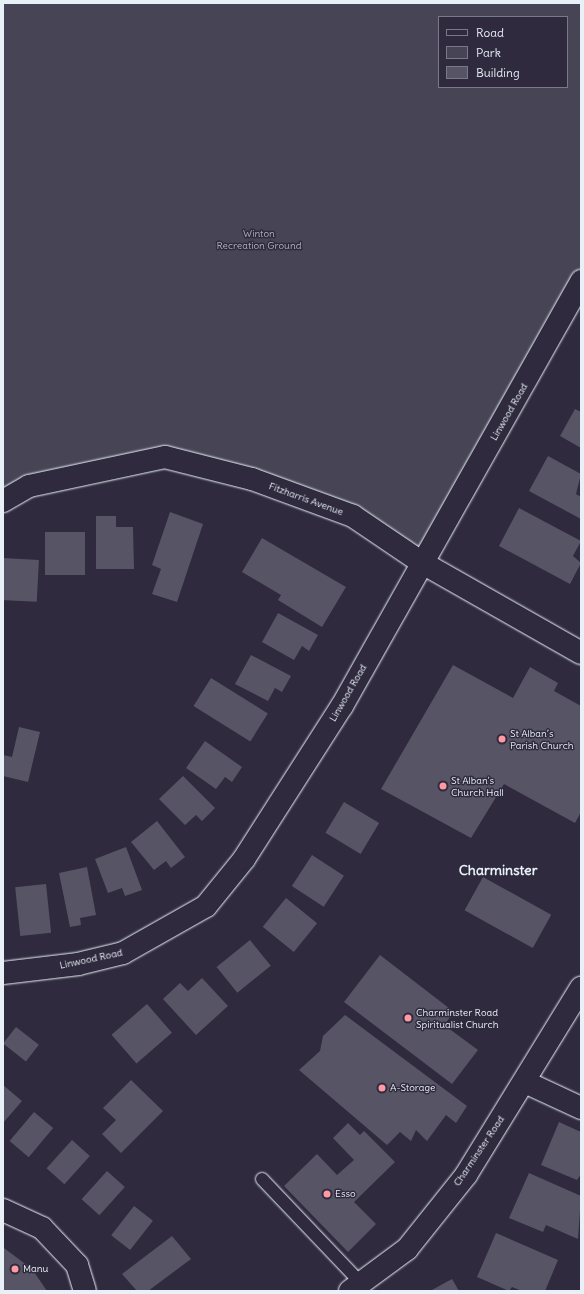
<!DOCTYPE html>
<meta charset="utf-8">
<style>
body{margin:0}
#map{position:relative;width:584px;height:1294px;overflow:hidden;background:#2f2a3d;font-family:Delius,sans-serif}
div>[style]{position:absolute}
.green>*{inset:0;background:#464455}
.building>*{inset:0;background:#575565;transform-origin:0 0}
.roads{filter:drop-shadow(0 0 1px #e8f1f8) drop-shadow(0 0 1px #e8f1f8)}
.lane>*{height:12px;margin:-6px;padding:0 6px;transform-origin:6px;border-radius:6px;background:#2f2a3d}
.street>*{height:22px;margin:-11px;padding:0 11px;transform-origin:11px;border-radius:11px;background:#2f2a3d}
.secondary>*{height:22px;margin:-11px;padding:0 11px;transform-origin:11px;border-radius:11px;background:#2f2a3d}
.primary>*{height:22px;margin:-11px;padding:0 11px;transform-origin:11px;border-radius:11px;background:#2f2a3d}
.dots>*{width:11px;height:11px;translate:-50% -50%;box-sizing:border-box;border:2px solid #2f2a3d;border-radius:50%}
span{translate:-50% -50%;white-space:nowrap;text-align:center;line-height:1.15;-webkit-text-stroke:3px #2f2a3d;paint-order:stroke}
.park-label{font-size:10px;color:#afb4bf}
.street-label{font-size:10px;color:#e8f1f8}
.poi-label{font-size:10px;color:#e8f1f8}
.left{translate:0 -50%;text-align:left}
.district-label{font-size:14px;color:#e8f1f8;font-weight:700}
.frame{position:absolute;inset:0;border:4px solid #e8f1f8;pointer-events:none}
.legend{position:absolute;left:438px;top:16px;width:130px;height:72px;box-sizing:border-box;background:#2f2a3d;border:1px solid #797a88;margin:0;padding:5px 7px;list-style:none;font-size:12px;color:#e8f1f8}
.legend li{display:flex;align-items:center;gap:8px;height:20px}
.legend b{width:20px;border:1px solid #797a88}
</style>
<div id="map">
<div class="green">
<i style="clip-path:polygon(evenodd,3px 3px,581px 3px,581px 283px,421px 562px,353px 516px,165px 457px,29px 486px,3px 508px,3px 3px,439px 17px,567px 17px,567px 87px,439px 87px,439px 17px)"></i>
</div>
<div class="building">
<i style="clip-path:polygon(575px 409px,581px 412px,581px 448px,560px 436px)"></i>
<i style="clip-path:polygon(548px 456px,581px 474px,576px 494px,581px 497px,581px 519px,529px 491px)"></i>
<i style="clip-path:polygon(519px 508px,581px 541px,573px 556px,581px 563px,570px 584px,499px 546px)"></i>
<i style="clip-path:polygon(170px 512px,203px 524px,177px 602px,152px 594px,161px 569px,152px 565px)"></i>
<i style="clip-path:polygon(96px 516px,116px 516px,116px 527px,133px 527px,134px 569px,96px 569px)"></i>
<i style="left:45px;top:532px;width:40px;height:43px"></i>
<i style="clip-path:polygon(262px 538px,346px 587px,322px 627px,278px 600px,281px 595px,242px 572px)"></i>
<i style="left:3px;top:558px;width:36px;height:42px;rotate:3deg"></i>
<i style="clip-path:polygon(278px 613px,318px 635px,309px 651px,302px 646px,294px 660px,262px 642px)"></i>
<i style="clip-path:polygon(251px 655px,291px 676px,282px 692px,275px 688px,268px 701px,235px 684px)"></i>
<i style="clip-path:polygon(453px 665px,513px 698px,530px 667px,558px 683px,554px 691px,581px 706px,581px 812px,575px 823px,504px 784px,471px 838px,381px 789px)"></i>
<i style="left:211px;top:678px;width:67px;height:33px;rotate:32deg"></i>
<i style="clip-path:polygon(19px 727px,40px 732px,28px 782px,3px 776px,3px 755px,12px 757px)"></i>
<i style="clip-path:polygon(205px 741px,242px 767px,232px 782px,225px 777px,216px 789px,186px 768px)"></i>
<i style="clip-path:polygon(183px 776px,215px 808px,202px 821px,196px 815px,185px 825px,159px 799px)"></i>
<i style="left:344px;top:802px;width:41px;height:36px;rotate:31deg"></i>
<i style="clip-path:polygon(157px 821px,185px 857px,171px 868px,166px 861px,154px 870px,131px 842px)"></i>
<i style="clip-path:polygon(126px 847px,142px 890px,125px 896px,122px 888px,108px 893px,95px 859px)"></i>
<i style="left:312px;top:855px;width:38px;height:37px;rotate:33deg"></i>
<i style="clip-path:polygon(87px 867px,96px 915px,80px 918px,81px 925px,70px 927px,59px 873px)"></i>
<i style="left:483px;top:877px;width:78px;height:38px;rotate:29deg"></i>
<i style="left:46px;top:884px;width:49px;height:31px;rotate:84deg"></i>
<i style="left:286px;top:898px;width:40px;height:37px;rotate:39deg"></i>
<i style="left:250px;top:940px;width:33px;height:43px;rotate:51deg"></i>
<i style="clip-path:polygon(380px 955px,454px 1012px,444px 1025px,478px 1050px,452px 1084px,344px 1002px)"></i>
<i style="clip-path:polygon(202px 978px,228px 1006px,196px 1035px,163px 999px,180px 983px,188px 991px)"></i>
<i style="left:147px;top:1004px;width:38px;height:47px;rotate:49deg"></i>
<i style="clip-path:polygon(345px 1015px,467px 1106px,456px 1123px,446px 1115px,427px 1141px,416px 1130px,411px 1141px,400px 1132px,387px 1145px,299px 1070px,320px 1051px,323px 1036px)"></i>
<i style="left:16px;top:1027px;width:29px;height:21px;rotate:38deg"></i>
<i style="clip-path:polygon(131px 1080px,163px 1111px,121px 1153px,102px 1134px,116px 1120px,103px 1108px)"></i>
<i style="clip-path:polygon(3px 1085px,22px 1101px,3px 1123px)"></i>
<i style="left:34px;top:1112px;width:25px;height:38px;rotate:40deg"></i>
<i style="clip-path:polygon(559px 1122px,581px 1132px,581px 1174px,577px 1180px,541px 1165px)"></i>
<i style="clip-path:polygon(348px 1123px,360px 1135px,364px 1131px,395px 1162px,354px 1202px,376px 1224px,348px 1252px,284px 1186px,317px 1154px,337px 1175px,354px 1160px,333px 1138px)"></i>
<i style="left:72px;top:1140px;width:24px;height:38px;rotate:42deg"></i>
<i style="left:107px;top:1171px;width:24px;height:38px;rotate:42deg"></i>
<i style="clip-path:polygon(529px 1173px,581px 1196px,578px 1239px,546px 1225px,543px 1232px,509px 1218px)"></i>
<i style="left:134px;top:1206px;width:24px;height:37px;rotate:38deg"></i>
<i style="clip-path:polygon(496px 1233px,558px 1260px,545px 1291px,522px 1291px,512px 1287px,509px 1291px,477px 1277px)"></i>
<i style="clip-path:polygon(172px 1236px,191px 1259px,148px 1291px,137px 1291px,122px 1274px)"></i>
<i style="clip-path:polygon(4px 1248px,32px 1269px,47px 1291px,3px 1291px)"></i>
<i style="clip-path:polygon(452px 1279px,459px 1291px,430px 1291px)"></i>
</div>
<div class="roads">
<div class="lane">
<i style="left:262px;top:1179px;width:144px;rotate:46.4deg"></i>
</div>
<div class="street">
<i style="left:3px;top:501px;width:30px;rotate:-30deg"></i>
<i style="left:29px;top:486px;width:139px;rotate:-12deg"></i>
<i style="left:165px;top:457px;width:90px;rotate:14.2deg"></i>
<i style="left:252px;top:479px;width:108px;rotate:20.1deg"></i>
<i style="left:353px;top:516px;width:82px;rotate:34.1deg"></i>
<i style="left:421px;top:562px;width:184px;rotate:29.6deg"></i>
<i style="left:3px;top:973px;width:76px;rotate:-6.8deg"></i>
<i style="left:78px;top:964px;width:46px;rotate:-13.7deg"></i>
<i style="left:123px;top:953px;width:95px;rotate:-29.5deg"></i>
<i style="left:206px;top:906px;width:60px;rotate:-51deg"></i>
<i style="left:244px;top:859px;width:182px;rotate:-57.4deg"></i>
<i style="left:342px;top:706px;width:488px;rotate:-60.6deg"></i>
<i style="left:525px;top:1082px;width:62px;rotate:24.9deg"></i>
</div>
<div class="secondary">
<i style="left:350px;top:1291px;width:71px;rotate:-36.4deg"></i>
<i style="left:407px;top:1249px;width:95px;rotate:-51.4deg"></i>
<i style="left:466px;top:1175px;width:220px;rotate:-58.4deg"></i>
</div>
<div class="primary">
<i style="left:3px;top:1210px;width:43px;rotate:24.8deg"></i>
<i style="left:42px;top:1228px;width:51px;rotate:46.6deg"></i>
<i style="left:77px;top:1265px;width:27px;rotate:73deg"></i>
</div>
</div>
<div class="dots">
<i style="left:502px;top:739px;background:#ff9aa2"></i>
<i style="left:443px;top:786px;background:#ff9aa2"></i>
<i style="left:408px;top:1018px;background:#ff9aa2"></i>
<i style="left:382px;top:1088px;background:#ff9aa2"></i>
<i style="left:327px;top:1194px;background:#ff9aa2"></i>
<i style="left:15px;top:1269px;background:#ff9aa2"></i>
</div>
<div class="park-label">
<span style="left:259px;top:239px">Winton<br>Recreation Ground</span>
</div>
<div class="street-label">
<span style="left:509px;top:412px;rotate:-60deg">Linwood Road</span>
<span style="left:306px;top:499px;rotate:20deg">Fitzharris Avenue</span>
<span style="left:348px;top:693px;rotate:-60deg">Linwood Road</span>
<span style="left:91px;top:959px;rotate:-12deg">Linwood Road</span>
<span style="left:479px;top:1151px;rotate:-56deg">Charminster Road</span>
</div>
<div class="poi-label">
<span class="left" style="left:510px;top:739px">St Alban’s<br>Parish Church</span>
<span class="left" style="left:451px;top:786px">St Alban's<br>Church Hall</span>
<span class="left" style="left:416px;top:1018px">Charminster Road<br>Spiritualist Church</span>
<span class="left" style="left:390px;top:1088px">A-Storage</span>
<span class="left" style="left:335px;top:1194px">Esso</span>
<span class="left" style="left:23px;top:1269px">Manu</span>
</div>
<div class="district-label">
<span style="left:498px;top:870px">Charminster</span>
</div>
<div class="frame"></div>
<ul class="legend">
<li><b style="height:5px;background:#2f2a3d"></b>Road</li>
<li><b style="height:11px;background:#464455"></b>Park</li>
<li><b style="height:11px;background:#575565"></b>Building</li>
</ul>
</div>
